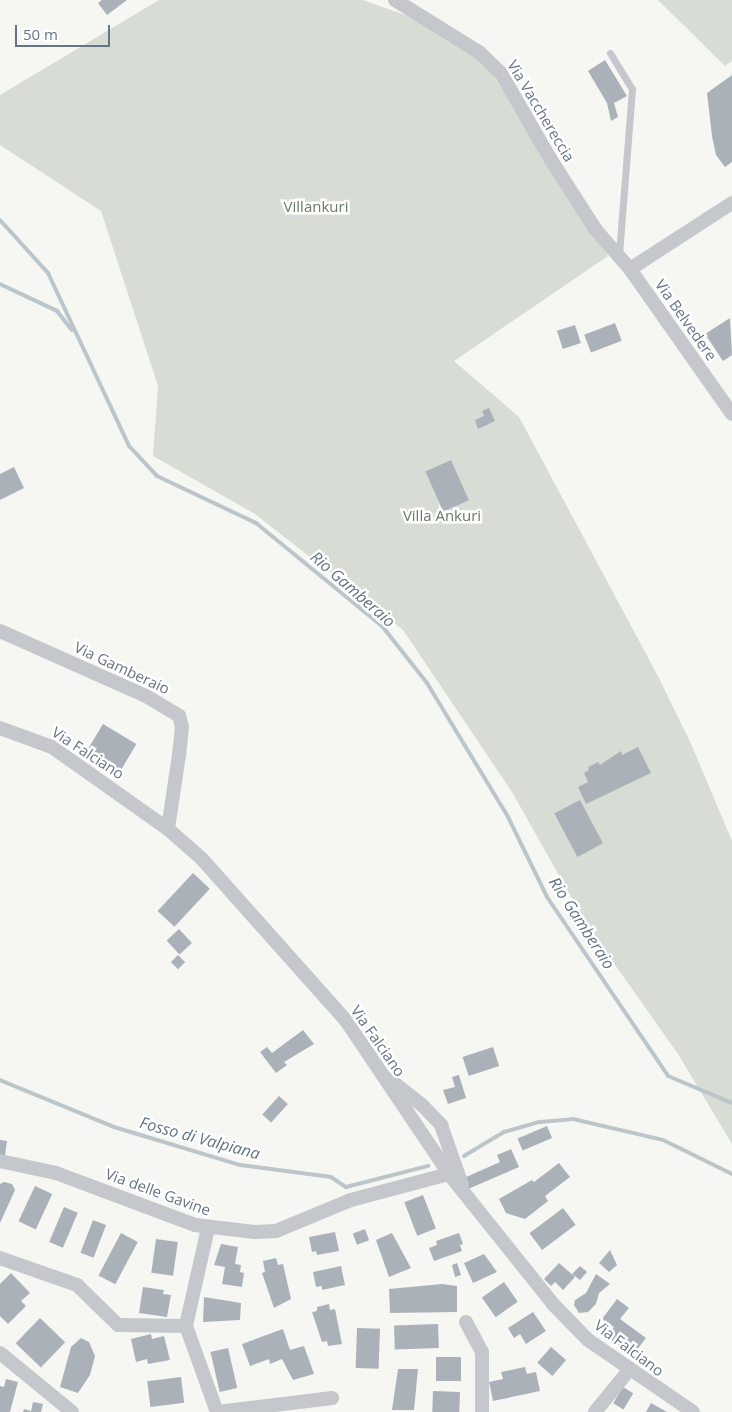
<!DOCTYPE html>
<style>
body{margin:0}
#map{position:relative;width:732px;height:1412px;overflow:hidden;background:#f6f7f3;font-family:"Open Sans",sans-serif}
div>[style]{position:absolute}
.green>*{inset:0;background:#d7ddd4}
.stream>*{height:4px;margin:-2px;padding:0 2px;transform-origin:2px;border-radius:2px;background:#bcc5ca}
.building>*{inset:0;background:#aab1b8;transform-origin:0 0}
.service>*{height:7px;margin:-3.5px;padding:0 3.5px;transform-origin:3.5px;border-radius:3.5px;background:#c4c7cb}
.minor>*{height:14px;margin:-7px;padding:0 7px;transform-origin:7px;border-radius:7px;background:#c4c7cb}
span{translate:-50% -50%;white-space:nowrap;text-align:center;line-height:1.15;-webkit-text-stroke:5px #fff;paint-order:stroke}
.street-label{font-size:15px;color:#667484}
.park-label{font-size:15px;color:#677b65}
.water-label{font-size:16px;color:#627580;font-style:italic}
.scale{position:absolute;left:15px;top:25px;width:95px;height:22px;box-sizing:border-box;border:2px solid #667484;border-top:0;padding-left:6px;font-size:15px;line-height:18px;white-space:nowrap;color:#667484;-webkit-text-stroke:4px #fff;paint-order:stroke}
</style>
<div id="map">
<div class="green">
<i style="clip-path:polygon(159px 0,363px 0,422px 21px,487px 65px,608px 256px,454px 361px,519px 417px,659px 678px,692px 746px,732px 841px,732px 1144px,678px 1054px,587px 925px,512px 792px,403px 630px,255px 514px,153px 456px,158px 386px,101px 211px,0 145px,0 95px)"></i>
<i style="clip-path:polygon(658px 0,732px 0,732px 61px,725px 66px)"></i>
</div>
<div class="stream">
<i style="left:0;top:220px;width:72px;rotate:47.8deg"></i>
<i style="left:48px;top:273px;width:191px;rotate:64.9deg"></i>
<i style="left:129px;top:446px;width:41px;rotate:47deg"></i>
<i style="left:157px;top:476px;width:110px;rotate:25.4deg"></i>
<i style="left:256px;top:523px;width:163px;rotate:39.3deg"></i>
<i style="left:382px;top:626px;width:73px;rotate:51.7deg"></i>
<i style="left:427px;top:683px;width:157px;rotate:58.8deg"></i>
<i style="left:508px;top:817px;width:89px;rotate:64deg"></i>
<i style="left:547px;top:897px;width:216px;rotate:55.9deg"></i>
<i style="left:668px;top:1076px;width:69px;rotate:22.9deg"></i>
<i style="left:0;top:284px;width:63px;rotate:25.3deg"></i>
<i style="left:57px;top:311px;width:24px;rotate:52deg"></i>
<i style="left:0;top:1080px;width:123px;rotate:22.4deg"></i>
<i style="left:114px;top:1127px;width:132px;rotate:16.8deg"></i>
<i style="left:240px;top:1165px;width:92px;rotate:7.5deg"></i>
<i style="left:331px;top:1177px;width:18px;rotate:34deg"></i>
<i style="left:346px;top:1187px;width:85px;rotate:-14.4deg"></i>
<i style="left:464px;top:1156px;width:47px;rotate:-31deg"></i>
<i style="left:504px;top:1132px;width:37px;rotate:-16deg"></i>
<i style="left:540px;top:1122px;width:33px;rotate:-5deg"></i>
<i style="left:573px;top:1119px;width:92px;rotate:13.1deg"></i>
<i style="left:663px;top:1140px;width:77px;rotate:26.2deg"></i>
</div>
<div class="building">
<i style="clip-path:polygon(102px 0,127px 0,107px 15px,98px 3px)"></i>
<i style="clip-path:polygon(605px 60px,627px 96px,614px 103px,618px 117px,611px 121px,607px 103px,588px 71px)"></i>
<i style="clip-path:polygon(732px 75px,732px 162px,725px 167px,716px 155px,712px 136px,707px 93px)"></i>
<i style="clip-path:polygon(730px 318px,732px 355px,723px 361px,705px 334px)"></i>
<i style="left:615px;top:323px;width:19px;height:33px;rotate:69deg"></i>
<i style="left:575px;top:325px;width:19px;height:19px;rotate:72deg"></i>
<i style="clip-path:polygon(489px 408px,495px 421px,478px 429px,475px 420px,484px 416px,482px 411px)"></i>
<i style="left:451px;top:460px;width:44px;height:28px;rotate:66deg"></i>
<i style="clip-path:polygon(14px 467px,24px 488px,0 500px,0 474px)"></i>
<i style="left:103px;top:724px;width:39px;height:31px;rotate:31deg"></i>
<i style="clip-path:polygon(638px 747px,651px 773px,586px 804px,578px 787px,588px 782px,584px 773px,589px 770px,588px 767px,598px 762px,600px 765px,621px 751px,622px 755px)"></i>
<i style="left:580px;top:800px;width:49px;height:29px;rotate:62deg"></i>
<i style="left:193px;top:873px;width:23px;height:52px;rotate:43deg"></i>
<i style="left:179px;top:929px;width:19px;height:17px;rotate:47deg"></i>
<i style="left:178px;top:955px;width:10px;height:10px;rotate:45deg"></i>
<i style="clip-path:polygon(303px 1030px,314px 1044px,284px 1062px,287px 1065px,276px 1073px,260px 1052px,267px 1047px,272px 1053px)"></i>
<i style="left:493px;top:1047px;width:20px;height:32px;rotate:72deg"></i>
<i style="clip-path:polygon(459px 1075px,466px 1098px,448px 1104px,443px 1090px,455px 1087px,452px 1077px)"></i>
<i style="left:279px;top:1096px;width:12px;height:25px;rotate:42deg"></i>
<i style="left:547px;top:1126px;width:13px;height:32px;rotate:67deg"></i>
<i style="clip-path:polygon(0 1140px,7px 1141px,5px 1156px,0 1155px)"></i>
<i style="clip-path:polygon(511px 1149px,519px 1167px,468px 1189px,464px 1178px,500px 1162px,497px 1155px)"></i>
<i style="clip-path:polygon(559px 1163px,570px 1177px,545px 1196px,548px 1201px,525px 1219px,506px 1213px,499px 1199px,532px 1180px,534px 1182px)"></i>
<i style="clip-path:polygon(4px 1182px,12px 1184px,15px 1190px,0 1223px,0 1184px)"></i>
<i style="left:35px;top:1186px;width:19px;height:39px;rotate:25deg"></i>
<i style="left:423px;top:1195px;width:36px;height:20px;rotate:69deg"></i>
<i style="left:64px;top:1207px;width:15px;height:38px;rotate:23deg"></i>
<i style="left:563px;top:1208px;width:21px;height:42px;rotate:53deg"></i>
<i style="left:93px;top:1220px;width:14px;height:35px;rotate:21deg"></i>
<i style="left:365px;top:1229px;width:12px;height:13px;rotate:70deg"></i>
<i style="clip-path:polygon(335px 1232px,339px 1251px,317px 1255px,316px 1251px,312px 1252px,309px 1237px)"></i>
<i style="left:121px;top:1233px;width:19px;height:48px;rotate:28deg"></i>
<i style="clip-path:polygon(392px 1233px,411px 1268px,389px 1277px,376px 1240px)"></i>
<i style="clip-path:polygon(459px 1233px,463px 1244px,460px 1245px,462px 1251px,434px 1261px,429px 1248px,437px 1245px,436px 1241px)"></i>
<i style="left:156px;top:1239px;width:22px;height:34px;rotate:8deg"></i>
<i style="clip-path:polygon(221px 1244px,238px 1247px,235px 1264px,241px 1265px,240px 1272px,244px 1273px,242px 1287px,222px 1284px,225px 1267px,214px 1265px)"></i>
<i style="clip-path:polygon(610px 1250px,617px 1265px,609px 1272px,599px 1263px)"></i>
<i style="clip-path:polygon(484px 1254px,497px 1272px,473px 1283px,464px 1263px)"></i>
<i style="clip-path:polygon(276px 1258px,278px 1265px,283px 1264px,291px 1299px,274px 1308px,262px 1273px,265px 1272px,263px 1261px)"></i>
<i style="clip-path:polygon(457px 1263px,461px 1275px,455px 1277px,452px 1265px)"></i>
<i style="clip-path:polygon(559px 1263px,575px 1277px,563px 1290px,555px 1282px,551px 1286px,544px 1279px)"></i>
<i style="clip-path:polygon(341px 1266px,345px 1285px,322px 1290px,322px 1286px,316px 1287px,313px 1272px)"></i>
<i style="clip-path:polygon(580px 1266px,587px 1272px,580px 1280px,572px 1274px)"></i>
<i style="clip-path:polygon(11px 1273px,30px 1293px,21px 1301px,26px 1306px,8px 1324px,0 1316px,0 1284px)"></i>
<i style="clip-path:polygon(596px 1274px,610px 1284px,599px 1293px,596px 1304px,588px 1312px,579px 1313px,574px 1305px,575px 1300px,586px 1293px)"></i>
<i style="left:504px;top:1282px;width:24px;height:27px;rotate:55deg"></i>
<i style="clip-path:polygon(442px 1284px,457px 1286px,457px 1312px,390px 1313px,389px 1289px)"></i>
<i style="clip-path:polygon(143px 1287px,164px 1290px,163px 1294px,171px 1295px,167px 1317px,139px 1313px)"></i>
<i style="clip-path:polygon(204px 1297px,241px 1303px,240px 1320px,203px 1322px)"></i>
<i style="clip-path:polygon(617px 1299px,629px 1308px,620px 1319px,646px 1338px,632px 1356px,607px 1337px,614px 1327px,602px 1319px)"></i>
<i style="clip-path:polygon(329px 1304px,330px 1310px,335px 1309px,342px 1344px,328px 1346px,327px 1341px,322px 1342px,312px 1312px,317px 1311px,317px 1307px)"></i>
<i style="clip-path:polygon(533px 1312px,546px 1331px,526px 1344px,520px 1334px,514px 1338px,508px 1328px)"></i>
<i style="left:40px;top:1318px;width:35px;height:35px;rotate:44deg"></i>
<i style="left:438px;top:1324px;width:24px;height:44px;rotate:88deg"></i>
<i style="left:357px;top:1328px;width:23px;height:40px;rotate:2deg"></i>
<i style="clip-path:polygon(283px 1329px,290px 1350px,304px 1346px,314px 1374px,293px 1380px,282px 1359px,270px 1364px,269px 1359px,250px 1366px,242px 1344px)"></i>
<i style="clip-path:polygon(151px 1334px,152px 1339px,164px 1336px,170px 1360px,148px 1364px,147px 1359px,136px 1362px,131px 1339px)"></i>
<i style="clip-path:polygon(81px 1338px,89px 1342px,95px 1356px,90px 1375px,78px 1393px,60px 1387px,71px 1347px)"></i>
<i style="left:551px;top:1347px;width:20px;height:21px;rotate:41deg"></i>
<i style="left:228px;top:1348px;width:41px;height:18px;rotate:77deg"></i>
<i style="left:436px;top:1357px;width:25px;height:24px"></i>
<i style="clip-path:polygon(525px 1367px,527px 1374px,536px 1372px,540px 1391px,493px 1401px,489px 1382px,503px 1379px,501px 1372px)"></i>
<i style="clip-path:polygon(398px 1369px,418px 1369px,414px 1410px,392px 1410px)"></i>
<i style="left:181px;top:1377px;width:26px;height:34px;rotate:83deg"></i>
<i style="clip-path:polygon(6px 1379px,18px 1382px,10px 1412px,0 1412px,0 1386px,4px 1387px)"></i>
<i style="left:623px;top:1387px;width:12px;height:19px;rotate:31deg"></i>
<i style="left:433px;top:1391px;width:27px;height:21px;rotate:2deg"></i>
<i style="clip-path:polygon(33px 1402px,43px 1404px,41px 1412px,23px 1412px,24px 1409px,31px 1411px)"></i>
<i style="clip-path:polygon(651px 1403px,667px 1412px,646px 1412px)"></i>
</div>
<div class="service">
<i style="left:610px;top:53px;width:42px;rotate:58.6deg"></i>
<i style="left:632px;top:89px;width:166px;rotate:94.5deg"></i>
</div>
<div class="minor">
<i style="left:395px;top:0;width:99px;rotate:31.8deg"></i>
<i style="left:479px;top:52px;width:30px;rotate:44deg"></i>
<i style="left:501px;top:73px;width:100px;rotate:60.1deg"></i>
<i style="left:551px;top:160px;width:83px;rotate:57.3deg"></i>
<i style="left:596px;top:230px;width:52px;rotate:48.9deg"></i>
<i style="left:630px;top:269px;width:177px;rotate:54.9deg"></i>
<i style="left:630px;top:269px;width:121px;rotate:-32.9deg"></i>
<i style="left:0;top:631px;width:160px;rotate:24deg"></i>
<i style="left:146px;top:696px;width:39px;rotate:31deg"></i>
<i style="left:179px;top:716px;width:11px;rotate:75deg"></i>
<i style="left:182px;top:727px;width:28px;rotate:96deg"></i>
<i style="left:179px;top:755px;width:75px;rotate:98.5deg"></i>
<i style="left:0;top:728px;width:55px;rotate:20.1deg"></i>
<i style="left:52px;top:747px;width:142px;rotate:35.3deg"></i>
<i style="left:168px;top:829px;width:45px;rotate:41.4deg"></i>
<i style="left:202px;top:859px;width:218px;rotate:48.3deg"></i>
<i style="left:347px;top:1022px;width:183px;rotate:56.1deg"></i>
<i style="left:449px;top:1174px;width:166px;rotate:51.3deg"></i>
<i style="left:553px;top:1304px;width:50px;rotate:45.8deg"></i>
<i style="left:588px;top:1340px;width:127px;rotate:34.4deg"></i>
<i style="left:389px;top:1079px;width:42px;rotate:38.2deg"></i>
<i style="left:422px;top:1105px;width:28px;rotate:46deg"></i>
<i style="left:441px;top:1125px;width:64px;rotate:70.7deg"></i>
<i style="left:0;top:1161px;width:57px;rotate:12.1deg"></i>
<i style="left:56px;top:1173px;width:148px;rotate:20.5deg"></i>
<i style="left:195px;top:1225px;width:60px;rotate:6.7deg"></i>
<i style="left:255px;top:1232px;width:21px;rotate:-3deg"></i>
<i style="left:276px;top:1231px;width:81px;rotate:-22.5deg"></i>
<i style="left:351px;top:1200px;width:101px;rotate:-14.9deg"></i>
<i style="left:208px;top:1228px;width:100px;rotate:102.7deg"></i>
<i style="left:186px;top:1326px;width:91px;rotate:70.2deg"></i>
<i style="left:0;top:1258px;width:82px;rotate:19.3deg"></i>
<i style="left:77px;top:1285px;width:57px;rotate:44.3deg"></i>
<i style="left:118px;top:1325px;width:68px;rotate:0.8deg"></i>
<i style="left:466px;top:1322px;width:34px;rotate:62deg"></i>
<i style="left:482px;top:1352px;width:60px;rotate:90deg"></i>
<i style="left:0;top:1353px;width:93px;rotate:39.3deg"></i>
<i style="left:217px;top:1412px;width:116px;rotate:-6.9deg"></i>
<i style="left:595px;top:1412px;width:54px;rotate:-51deg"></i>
</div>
<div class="street-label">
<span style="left:541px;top:111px;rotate:59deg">Via Vacchereccia</span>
<span style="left:686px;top:320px;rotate:55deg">Via Belvedere</span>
<span style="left:122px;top:668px;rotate:25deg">Via Gamberaio</span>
<span style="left:88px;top:753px;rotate:33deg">Via Falciano</span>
<span style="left:378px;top:1041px;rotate:55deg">Via Falciano</span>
<span style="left:158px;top:1192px;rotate:20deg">Via delle Gavine</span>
<span style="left:629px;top:1348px;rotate:37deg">Via Falciano</span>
</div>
<div class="park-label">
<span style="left:316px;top:207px">Villankuri</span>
<span style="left:442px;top:516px">Villa Ankuri</span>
</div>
<div class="water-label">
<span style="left:353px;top:589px;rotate:41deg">Rio Gamberaio</span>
<span style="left:582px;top:923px;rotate:57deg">Rio Gamberaio</span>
<span style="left:200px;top:1138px;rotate:15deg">Fosso di Valpiana</span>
</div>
<div class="scale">50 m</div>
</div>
